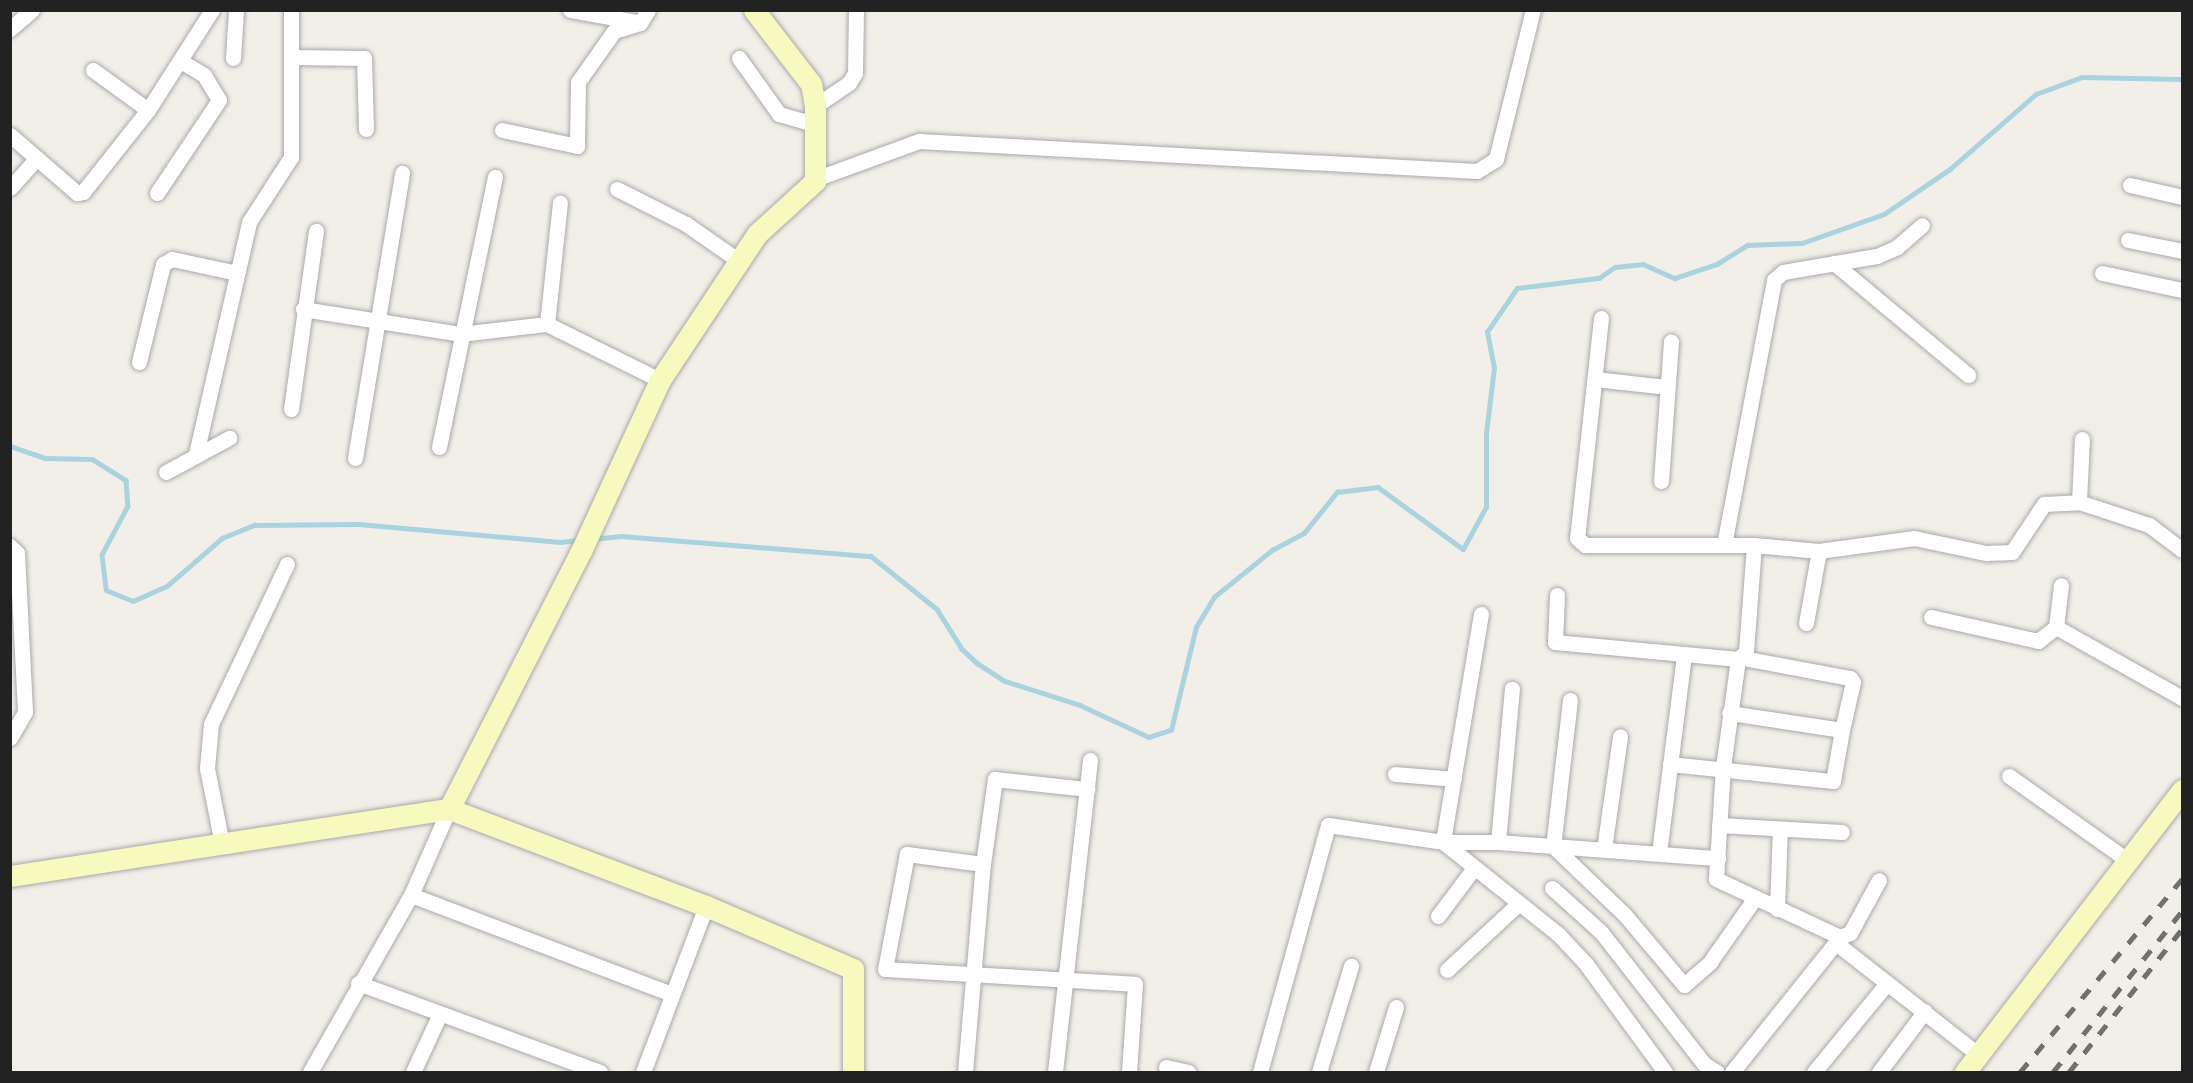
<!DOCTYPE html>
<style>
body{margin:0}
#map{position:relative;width:2193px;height:1083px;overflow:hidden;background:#f2efe9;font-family:Manrope,sans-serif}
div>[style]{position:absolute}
.stream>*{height:4.5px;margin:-2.25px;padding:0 2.25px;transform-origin:2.25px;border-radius:2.25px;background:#aad3df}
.roads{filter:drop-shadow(0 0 2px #a9a9a9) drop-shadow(0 0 2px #a9a9a9)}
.street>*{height:15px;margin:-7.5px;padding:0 7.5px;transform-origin:7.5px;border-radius:7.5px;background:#fff}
.secondary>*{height:21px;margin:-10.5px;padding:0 10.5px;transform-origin:10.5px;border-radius:10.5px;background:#f7fabf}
.rail>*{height:4.5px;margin-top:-2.25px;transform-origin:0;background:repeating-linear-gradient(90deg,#707070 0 12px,transparent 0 24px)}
span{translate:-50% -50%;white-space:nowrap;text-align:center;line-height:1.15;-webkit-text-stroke:6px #fff;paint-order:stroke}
.frame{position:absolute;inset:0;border:12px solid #222;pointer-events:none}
</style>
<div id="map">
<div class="stream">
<i style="left:10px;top:446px;width:37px;rotate:19deg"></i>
<i style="left:45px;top:458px;width:47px;rotate:1.2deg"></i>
<i style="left:92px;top:459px;width:40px;rotate:32deg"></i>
<i style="left:126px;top:480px;width:26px;rotate:86deg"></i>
<i style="left:128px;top:506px;width:55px;rotate:118deg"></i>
<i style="left:102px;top:555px;width:35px;rotate:83deg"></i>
<i style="left:106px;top:590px;width:29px;rotate:22deg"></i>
<i style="left:133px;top:601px;width:37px;rotate:-24deg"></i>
<i style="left:167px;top:586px;width:73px;rotate:-41.1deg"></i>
<i style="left:222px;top:538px;width:35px;rotate:-22deg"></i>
<i style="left:254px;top:525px;width:105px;rotate:-0.5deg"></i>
<i style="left:359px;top:524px;width:202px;rotate:5.1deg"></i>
<i style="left:560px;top:542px;width:18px;rotate:-6deg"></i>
<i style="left:592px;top:539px;width:29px;rotate:-6deg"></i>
<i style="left:621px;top:536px;width:251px;rotate:4.6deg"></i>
<i style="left:871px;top:556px;width:85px;rotate:38.8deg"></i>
<i style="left:937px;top:609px;width:47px;rotate:58deg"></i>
<i style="left:962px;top:649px;width:21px;rotate:43deg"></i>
<i style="left:977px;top:663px;width:33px;rotate:33deg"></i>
<i style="left:1005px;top:681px;width:79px;rotate:17.7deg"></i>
<i style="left:1080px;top:705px;width:76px;rotate:24.9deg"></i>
<i style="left:1149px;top:737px;width:23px;rotate:-18deg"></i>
<i style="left:1171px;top:730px;width:106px;rotate:-76.4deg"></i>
<i style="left:1196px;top:627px;width:35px;rotate:-59deg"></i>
<i style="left:1214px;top:597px;width:75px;rotate:-39deg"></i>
<i style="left:1272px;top:550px;width:36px;rotate:-28deg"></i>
<i style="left:1304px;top:533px;width:53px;rotate:-51.2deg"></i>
<i style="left:1337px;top:492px;width:41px;rotate:-7deg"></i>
<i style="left:1378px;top:487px;width:105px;rotate:36.1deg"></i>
<i style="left:1463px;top:549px;width:48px;rotate:-61.3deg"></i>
<i style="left:1486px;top:507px;width:74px;rotate:-90deg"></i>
<i style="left:1486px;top:433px;width:65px;rotate:-83deg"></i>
<i style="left:1494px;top:368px;width:37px;rotate:-101deg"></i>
<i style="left:1487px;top:332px;width:53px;rotate:-55.7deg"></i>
<i style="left:1517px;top:288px;width:83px;rotate:-7deg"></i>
<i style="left:1599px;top:278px;width:19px;rotate:-35deg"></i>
<i style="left:1615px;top:267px;width:28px;rotate:-6deg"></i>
<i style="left:1643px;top:264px;width:35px;rotate:24deg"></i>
<i style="left:1675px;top:278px;width:44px;rotate:-18.4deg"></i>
<i style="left:1717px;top:264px;width:36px;rotate:-32deg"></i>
<i style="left:1747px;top:245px;width:55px;rotate:-2.1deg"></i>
<i style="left:1802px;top:243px;width:87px;rotate:-19.5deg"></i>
<i style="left:1884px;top:214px;width:80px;rotate:-34.3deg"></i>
<i style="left:1950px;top:169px;width:114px;rotate:-41.1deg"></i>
<i style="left:2036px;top:94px;width:49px;rotate:-20.3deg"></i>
<i style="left:2082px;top:77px;width:100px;rotate:1.1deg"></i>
</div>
<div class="roads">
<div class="street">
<i style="left:570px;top:10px;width:68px;rotate:10.2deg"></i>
<i style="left:10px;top:29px;width:29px;rotate:-41deg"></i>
<i style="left:291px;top:57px;width:73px;rotate:0.8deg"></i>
<i style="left:364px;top:58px;width:71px;rotate:88.4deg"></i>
<i style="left:233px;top:58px;width:48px;rotate:-86.4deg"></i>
<i style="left:739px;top:58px;width:69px;rotate:54.5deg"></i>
<i style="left:779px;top:114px;width:37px;rotate:16deg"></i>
<i style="left:93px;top:70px;width:68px;rotate:36deg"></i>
<i style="left:815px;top:106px;width:41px;rotate:-34.1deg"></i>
<i style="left:849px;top:83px;width:12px;rotate:-59deg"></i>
<i style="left:855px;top:73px;width:63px;rotate:-89.1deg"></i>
<i style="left:502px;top:130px;width:77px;rotate:12deg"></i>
<i style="left:577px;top:146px;width:64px;rotate:-89.1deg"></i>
<i style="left:578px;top:82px;width:62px;rotate:-54.8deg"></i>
<i style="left:614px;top:31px;width:27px;rotate:-17deg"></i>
<i style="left:640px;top:23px;width:15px;rotate:-58deg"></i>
<i style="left:10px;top:135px;width:89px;rotate:40.9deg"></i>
<i style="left:77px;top:193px;width:6px;rotate:-9deg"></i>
<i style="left:83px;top:192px;width:105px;rotate:-51.6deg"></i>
<i style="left:148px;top:110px;width:119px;rotate:-57.4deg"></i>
<i style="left:815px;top:179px;width:111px;rotate:-20.1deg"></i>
<i style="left:919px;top:141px;width:559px;rotate:3.08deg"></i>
<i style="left:1477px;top:171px;width:22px;rotate:-32deg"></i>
<i style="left:1496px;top:159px;width:154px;rotate:-76.1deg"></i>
<i style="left:2130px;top:185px;width:53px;rotate:13deg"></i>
<i style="left:10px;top:188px;width:40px;rotate:-48deg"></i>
<i style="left:617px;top:189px;width:77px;rotate:26.9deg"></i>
<i style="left:686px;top:224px;width:65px;rotate:34.9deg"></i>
<i style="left:157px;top:193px;width:112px;rotate:-56.3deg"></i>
<i style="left:219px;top:100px;width:29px;rotate:-121deg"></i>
<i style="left:204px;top:75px;width:27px;rotate:-149deg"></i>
<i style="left:2128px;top:240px;width:55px;rotate:11.5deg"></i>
<i style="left:1834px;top:263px;width:175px;rotate:39.9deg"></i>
<i style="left:2102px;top:273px;width:82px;rotate:12deg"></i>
<i style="left:303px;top:309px;width:159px;rotate:9deg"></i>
<i style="left:460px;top:334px;width:88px;rotate:-6.6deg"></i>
<i style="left:547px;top:324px;width:126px;rotate:26.4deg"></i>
<i style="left:1601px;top:318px;width:221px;rotate:96.2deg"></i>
<i style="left:1577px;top:538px;width:11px;rotate:41deg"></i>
<i style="left:1585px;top:545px;width:169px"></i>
<i style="left:1754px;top:545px;width:65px;rotate:5.3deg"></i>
<i style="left:1819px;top:551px;width:96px;rotate:-7.8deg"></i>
<i style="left:1914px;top:538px;width:74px;rotate:11.8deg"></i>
<i style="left:1986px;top:553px;width:26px;rotate:-2deg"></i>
<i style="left:2012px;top:552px;width:58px;rotate:-56.3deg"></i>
<i style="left:2044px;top:504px;width:35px;rotate:-3deg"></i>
<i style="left:2079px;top:502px;width:74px;rotate:18.2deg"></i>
<i style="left:2149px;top:525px;width:41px;rotate:37.1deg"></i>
<i style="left:547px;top:324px;width:122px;rotate:-83.9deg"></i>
<i style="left:139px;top:362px;width:101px;rotate:-76.2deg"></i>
<i style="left:163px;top:264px;width:10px;rotate:-29deg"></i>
<i style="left:172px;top:259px;width:66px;rotate:12.2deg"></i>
<i style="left:1595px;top:379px;width:71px;rotate:6.4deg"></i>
<i style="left:291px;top:409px;width:180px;rotate:-82deg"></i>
<i style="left:439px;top:447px;width:276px;rotate:-78.3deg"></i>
<i style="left:196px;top:454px;width:238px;rotate:-77.1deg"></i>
<i style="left:249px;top:222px;width:77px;rotate:-57.1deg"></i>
<i style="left:291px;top:157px;width:147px;rotate:-90deg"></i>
<i style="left:355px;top:458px;width:289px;rotate:-80.6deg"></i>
<i style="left:166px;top:472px;width:72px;rotate:-28.4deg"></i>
<i style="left:1661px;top:481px;width:140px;rotate:-85.9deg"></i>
<i style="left:2079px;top:502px;width:63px;rotate:-87.3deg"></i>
<i style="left:1724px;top:545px;width:270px;rotate:-79.3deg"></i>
<i style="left:1774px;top:280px;width:12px;rotate:-42deg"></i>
<i style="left:1783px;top:272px;width:95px;rotate:-9.7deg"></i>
<i style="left:1877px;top:256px;width:22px;rotate:-24deg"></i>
<i style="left:1897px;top:247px;width:33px;rotate:-41deg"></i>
<i style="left:1754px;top:545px;width:107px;rotate:94.3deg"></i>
<i style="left:1746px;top:652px;width:11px;rotate:139deg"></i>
<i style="left:1738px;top:659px;width:109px;rotate:97.9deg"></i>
<i style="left:1723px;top:767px;width:112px;rotate:93.6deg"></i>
<i style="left:1716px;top:879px;width:137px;rotate:25.1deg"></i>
<i style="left:10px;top:546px;width:10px;rotate:45deg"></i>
<i style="left:17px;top:553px;width:159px;rotate:87.1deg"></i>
<i style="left:25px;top:712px;width:30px;rotate:120deg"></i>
<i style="left:1557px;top:595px;width:47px;rotate:92.4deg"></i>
<i style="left:1555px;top:642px;width:184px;rotate:5.3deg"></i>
<i style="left:1481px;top:614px;width:231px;rotate:99.5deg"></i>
<i style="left:1443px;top:842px;width:147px;rotate:38.7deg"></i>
<i style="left:1558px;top:934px;width:41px;rotate:47deg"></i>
<i style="left:1586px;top:964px;width:134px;rotate:53.8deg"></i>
<i style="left:1931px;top:617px;width:110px;rotate:12.6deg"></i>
<i style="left:2038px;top:641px;width:23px;rotate:-38deg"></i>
<i style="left:2056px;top:627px;width:145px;rotate:29.4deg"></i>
<i style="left:1806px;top:623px;width:73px;rotate:-79.8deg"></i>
<i style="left:2056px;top:627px;width:42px;rotate:-83.2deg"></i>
<i style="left:1743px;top:658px;width:109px;rotate:10.6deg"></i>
<i style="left:1850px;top:678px;width:5px;rotate:53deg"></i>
<i style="left:1853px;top:682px;width:49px;rotate:102.9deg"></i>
<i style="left:1570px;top:700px;width:147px;rotate:96.6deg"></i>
<i style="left:1553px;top:846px;width:98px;rotate:43.8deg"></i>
<i style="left:1624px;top:914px;width:93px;rotate:49.8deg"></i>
<i style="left:1684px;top:985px;width:35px;rotate:-41deg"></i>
<i style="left:1710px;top:962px;width:78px;rotate:-54.9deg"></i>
<i style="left:1670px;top:764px;width:164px;rotate:6deg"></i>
<i style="left:1833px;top:781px;width:52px;rotate:-80deg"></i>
<i style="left:1842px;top:730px;width:114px;rotate:-171.4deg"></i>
<i style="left:1395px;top:774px;width:59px;rotate:4.8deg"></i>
<i style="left:2009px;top:776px;width:148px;rotate:35.4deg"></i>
<i style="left:1719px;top:825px;width:123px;rotate:3.3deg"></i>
<i style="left:1498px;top:842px;width:154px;rotate:-84.8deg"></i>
<i style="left:222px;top:844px;width:77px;rotate:-101.2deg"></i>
<i style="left:207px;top:768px;width:44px;rotate:-84.8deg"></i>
<i style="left:211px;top:724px;width:177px;rotate:-64.6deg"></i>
<i style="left:1604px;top:849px;width:114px;rotate:-81.9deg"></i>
<i style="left:1659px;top:853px;width:200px;rotate:-82.8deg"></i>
<i style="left:983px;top:864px;width:77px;rotate:-172.5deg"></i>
<i style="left:907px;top:854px;width:117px;rotate:100.8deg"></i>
<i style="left:885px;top:969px;width:250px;rotate:3.4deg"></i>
<i style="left:1135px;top:984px;width:88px;rotate:93.9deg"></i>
<i style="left:1552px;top:888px;width:66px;rotate:41.9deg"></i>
<i style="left:1601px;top:932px;width:167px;rotate:52deg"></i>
<i style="left:1704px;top:1064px;width:15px;rotate:32deg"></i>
<i style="left:411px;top:895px;width:278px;rotate:20.8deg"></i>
<i style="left:1777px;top:909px;width:80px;rotate:-87.9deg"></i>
<i style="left:1438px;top:916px;width:60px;rotate:-53.1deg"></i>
<i style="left:1836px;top:943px;width:182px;rotate:38.1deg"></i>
<i style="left:1447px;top:970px;width:98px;rotate:-42.9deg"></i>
<i style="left:358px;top:983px;width:258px;rotate:20.2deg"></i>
<i style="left:1166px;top:1067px;width:23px;rotate:13deg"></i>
<i style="left:310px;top:1072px;width:204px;rotate:-60.3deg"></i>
<i style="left:411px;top:895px;width:94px;rotate:-66.2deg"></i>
<i style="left:413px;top:1072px;width:62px;rotate:-65.1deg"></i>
<i style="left:643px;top:1072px;width:178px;rotate:-69.2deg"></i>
<i style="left:965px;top:1072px;width:209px;rotate:-85.1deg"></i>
<i style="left:983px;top:864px;width:86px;rotate:-82deg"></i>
<i style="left:995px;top:779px;width:93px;rotate:6.2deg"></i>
<i style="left:1055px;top:1072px;width:314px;rotate:-83.6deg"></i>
<i style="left:1260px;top:1072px;width:256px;rotate:-74.6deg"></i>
<i style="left:1328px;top:825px;width:116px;rotate:8.4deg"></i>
<i style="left:1443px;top:842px;width:55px"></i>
<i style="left:1498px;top:842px;width:221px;rotate:4.2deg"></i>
<i style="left:1319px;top:1072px;width:111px;rotate:-73.2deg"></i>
<i style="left:1376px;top:1072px;width:68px;rotate:-72.9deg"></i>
<i style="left:1732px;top:1072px;width:173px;rotate:-51.3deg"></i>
<i style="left:1840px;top:937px;width:11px;rotate:-22deg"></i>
<i style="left:1850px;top:933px;width:60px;rotate:-61.3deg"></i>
<i style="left:1814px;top:1072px;width:115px;rotate:-50.6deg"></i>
<i style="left:1879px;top:1072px;width:76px;rotate:-53deg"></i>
</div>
<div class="secondary">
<i style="left:449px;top:809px;width:290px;rotate:-62.9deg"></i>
<i style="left:581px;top:551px;width:188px;rotate:-65.2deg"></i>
<i style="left:660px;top:380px;width:175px;rotate:-56.4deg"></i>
<i style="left:757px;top:234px;width:79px;rotate:-42.4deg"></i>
<i style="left:815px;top:181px;width:75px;rotate:-90deg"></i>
<i style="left:815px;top:106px;width:22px;rotate:-100deg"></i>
<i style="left:811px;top:84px;width:93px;rotate:-127.6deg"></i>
<i style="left:10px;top:876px;width:444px;rotate:-8.7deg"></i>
<i style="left:449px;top:809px;width:275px;rotate:20.7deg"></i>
<i style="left:706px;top:906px;width:160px;rotate:23.2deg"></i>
<i style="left:853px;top:969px;width:103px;rotate:90deg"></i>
<i style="left:1965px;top:1072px;width:356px;rotate:-52.4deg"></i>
</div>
</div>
<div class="rail">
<i style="left:2020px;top:1072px;width:252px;rotate:-50deg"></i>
<i style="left:2053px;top:1072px;width:206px;rotate:-51.3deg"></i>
<i style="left:2069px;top:1072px;width:182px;rotate:-51.7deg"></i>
</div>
<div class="frame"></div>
</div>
